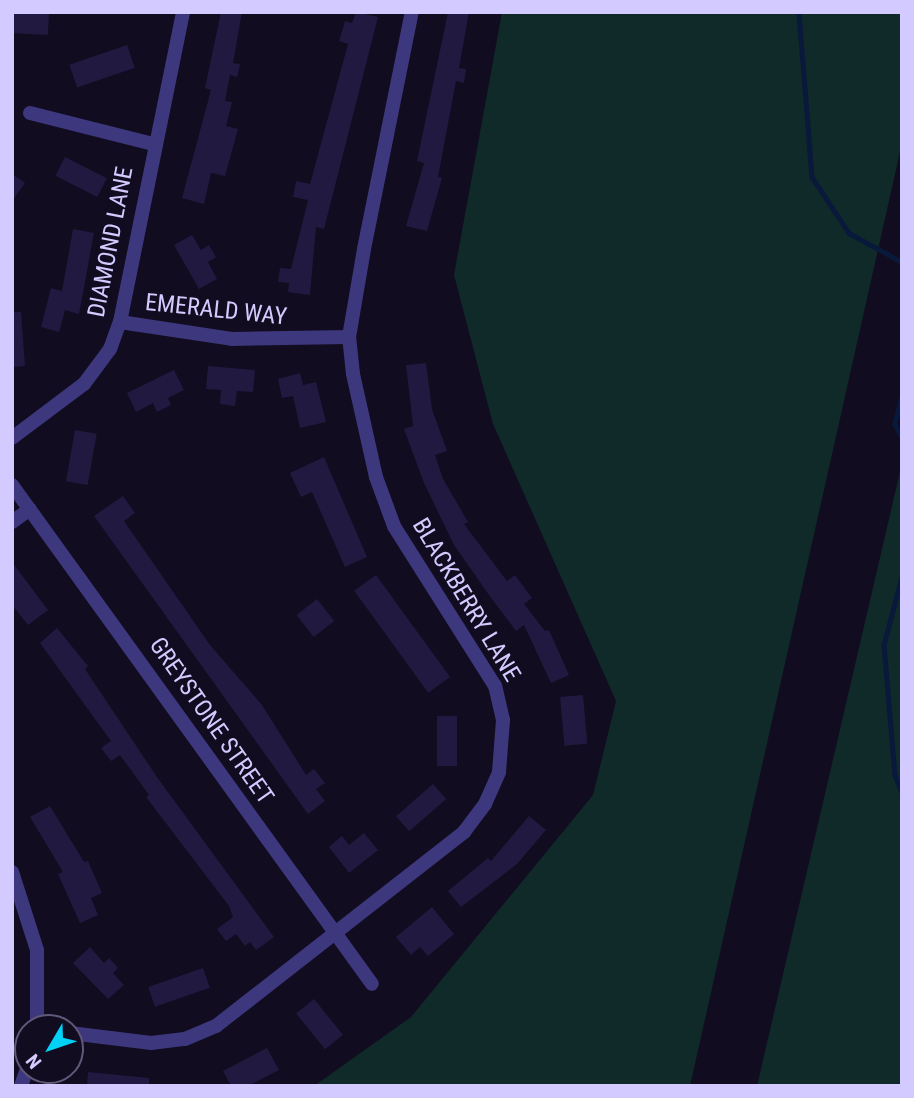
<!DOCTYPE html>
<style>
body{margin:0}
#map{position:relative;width:914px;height:1098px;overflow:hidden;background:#110c1f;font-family:"Roboto Condensed",sans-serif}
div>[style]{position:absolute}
.green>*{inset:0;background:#102929}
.stream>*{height:4.5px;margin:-2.25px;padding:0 2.25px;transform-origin:2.25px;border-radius:2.25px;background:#09193c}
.building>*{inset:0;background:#221940;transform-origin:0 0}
.street>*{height:14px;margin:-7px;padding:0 7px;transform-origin:7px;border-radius:7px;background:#3d377e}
span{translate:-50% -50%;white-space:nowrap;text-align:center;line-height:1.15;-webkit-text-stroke:7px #110c1f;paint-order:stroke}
.street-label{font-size:24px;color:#d3cbff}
.frame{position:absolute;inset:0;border:14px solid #d3cbff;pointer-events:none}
.north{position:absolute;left:14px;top:1014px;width:70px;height:70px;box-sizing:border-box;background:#110c1f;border:2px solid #5f5879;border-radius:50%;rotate:231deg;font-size:19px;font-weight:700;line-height:28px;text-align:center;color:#d3cbff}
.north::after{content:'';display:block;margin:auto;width:24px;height:32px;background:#01d1f5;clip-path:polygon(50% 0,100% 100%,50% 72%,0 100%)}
</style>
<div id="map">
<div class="green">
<i style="clip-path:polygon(502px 12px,902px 12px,902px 143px,690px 1086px,314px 1086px,411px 1017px,593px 795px,616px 701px,493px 424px,454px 275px)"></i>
<i style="clip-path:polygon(902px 463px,902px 1086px,757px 1086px)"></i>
</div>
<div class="stream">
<i style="left:799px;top:12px;width:166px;rotate:85.5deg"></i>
<i style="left:812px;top:177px;width:67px;rotate:56.5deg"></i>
<i style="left:849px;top:233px;width:60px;rotate:28.7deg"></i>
<i style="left:902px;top:396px;width:29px;rotate:104deg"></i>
<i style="left:895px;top:424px;width:16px;rotate:63deg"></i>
<i style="left:902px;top:577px;width:70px;rotate:104.8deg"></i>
<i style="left:884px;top:645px;width:130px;rotate:85.2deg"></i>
<i style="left:895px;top:775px;width:18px;rotate:68deg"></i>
</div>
<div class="building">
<i style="left:12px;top:12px;width:37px;height:21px;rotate:3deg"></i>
<i style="clip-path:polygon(221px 12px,242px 12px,233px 63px,240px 64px,237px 77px,230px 75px,225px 101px,232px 102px,226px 126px,238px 129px,225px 176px,211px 173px,204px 204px,182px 198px,211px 90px,205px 88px)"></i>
<i style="clip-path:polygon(356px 12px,378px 17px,324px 229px,316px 227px,310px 295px,288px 292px,289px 283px,278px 282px,280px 268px,291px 269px,308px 200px,293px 197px,296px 181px,310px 184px,348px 44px,339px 41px,345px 21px,352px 23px)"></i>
<i style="clip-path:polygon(448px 12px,469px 12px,459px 68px,466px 69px,464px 83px,456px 81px,438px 177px,442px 178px,427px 231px,406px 226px,424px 163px,417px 161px)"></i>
<i style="left:127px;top:45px;width:24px;height:61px;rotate:71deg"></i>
<i style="left:65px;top:157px;width:47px;height:21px;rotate:27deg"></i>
<i style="clip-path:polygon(12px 174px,25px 183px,12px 201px)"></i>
<i style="clip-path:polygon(73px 229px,94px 233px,79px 314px,65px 310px,59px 332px,41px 327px,51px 288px,62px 291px)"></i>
<i style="clip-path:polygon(192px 235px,201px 250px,209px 245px,216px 257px,208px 262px,217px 279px,199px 289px,174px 245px)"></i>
<i style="clip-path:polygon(12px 312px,21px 312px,25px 366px,12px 367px)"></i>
<i style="clip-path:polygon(426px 363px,432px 409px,447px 451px,435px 455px,443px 479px,468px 522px,464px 524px,507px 581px,515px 575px,532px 598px,524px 604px,545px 631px,549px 630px,569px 675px,551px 683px,524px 625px,516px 631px,489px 595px,454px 545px,424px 483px,404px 429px,413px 426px,406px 365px)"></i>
<i style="clip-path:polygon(208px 366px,255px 370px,253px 392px,237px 391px,235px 406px,220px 404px,221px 390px,206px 389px)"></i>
<i style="clip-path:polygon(174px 370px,184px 390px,168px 398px,171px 405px,157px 412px,153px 403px,136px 412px,127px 393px)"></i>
<i style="clip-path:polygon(300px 373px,303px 385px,316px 382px,326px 422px,300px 428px,293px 396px,282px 398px,278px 379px)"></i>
<i style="left:75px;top:430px;width:22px;height:52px;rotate:10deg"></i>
<i style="clip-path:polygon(324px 457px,367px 557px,345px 567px,312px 492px,301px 497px,290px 473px)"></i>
<i style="clip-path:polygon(123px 496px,135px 513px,124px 521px,210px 645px,262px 705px,306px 775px,314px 769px,325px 783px,316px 789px,325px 801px,308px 814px,94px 516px)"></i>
<i style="clip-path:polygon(12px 562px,48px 610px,28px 625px,12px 605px)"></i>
<i style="left:376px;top:575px;width:126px;height:27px;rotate:54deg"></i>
<i style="left:317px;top:599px;width:28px;height:26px;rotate:52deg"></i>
<i style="clip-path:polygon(57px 628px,88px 666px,85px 669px,157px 777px,274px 937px,256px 950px,250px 942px,245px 946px,236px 934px,226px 941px,217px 929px,233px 917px,229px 906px,146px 797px,149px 795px,120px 755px,111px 761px,101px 748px,111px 741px,40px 643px)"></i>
<i style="left:583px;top:695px;width:49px;height:23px;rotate:85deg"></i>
<i style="left:437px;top:716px;width:20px;height:50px"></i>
<i style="left:433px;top:784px;width:20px;height:49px;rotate:49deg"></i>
<i style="clip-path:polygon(50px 806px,84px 862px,88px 861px,102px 893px,91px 898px,98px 915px,80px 923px,58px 874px,63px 872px,30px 817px)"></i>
<i style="clip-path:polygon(529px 816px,546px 830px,517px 864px,461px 907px,448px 891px,488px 858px,491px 861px)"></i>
<i style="clip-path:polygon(364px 833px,378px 850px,349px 873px,329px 847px,342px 836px,349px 845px)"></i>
<i style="clip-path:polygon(432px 907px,454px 934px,428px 956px,420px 947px,411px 955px,396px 937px)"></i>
<i style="clip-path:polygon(90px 947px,104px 963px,109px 958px,118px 968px,113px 973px,124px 985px,108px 999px,73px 963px)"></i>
<i style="left:203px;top:968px;width:21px;height:58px;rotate:71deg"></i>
<i style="left:314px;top:999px;width:46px;height:23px;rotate:51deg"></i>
<i style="clip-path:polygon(267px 1048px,279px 1070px,248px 1086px,231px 1086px,223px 1071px)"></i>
<i style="clip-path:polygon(88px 1072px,149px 1078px,149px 1086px,87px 1086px)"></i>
</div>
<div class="street">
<i style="left:30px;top:113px;width:127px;rotate:14.1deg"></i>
<i style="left:120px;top:322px;width:113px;rotate:8.6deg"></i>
<i style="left:232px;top:339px;width:117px;rotate:-1deg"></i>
<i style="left:12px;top:438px;width:90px;rotate:-36.9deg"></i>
<i style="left:84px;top:384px;width:44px;rotate:-53.4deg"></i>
<i style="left:110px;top:349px;width:29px;rotate:-70deg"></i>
<i style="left:120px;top:322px;width:316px;rotate:-78.5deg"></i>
<i style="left:12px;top:485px;width:615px;rotate:54.19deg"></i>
<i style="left:12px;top:522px;width:22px;rotate:-36deg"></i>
<i style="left:12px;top:872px;width:82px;rotate:72.2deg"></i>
<i style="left:37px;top:950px;width:78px;rotate:90deg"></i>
<i style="left:70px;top:1033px;width:82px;rotate:7deg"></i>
<i style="left:151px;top:1043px;width:34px;rotate:-7deg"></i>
<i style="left:185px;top:1039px;width:34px;rotate:-23deg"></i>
<i style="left:216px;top:1026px;width:315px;rotate:-38deg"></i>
<i style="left:464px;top:832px;width:35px;rotate:-53deg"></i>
<i style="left:485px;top:804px;width:35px;rotate:-66deg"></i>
<i style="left:499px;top:772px;width:52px;rotate:-85.6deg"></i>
<i style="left:503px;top:720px;width:35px;rotate:-103deg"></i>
<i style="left:495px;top:686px;width:189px;rotate:-122.3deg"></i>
<i style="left:394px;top:526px;width:52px;rotate:-110.2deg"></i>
<i style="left:376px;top:477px;width:106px;rotate:-102.6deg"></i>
<i style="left:353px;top:374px;width:37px;rotate:-96deg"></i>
<i style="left:349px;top:337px;width:89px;rotate:-80.3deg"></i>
<i style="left:364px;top:249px;width:242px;rotate:-78.6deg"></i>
<i style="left:21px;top:1086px;width:21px;rotate:-71deg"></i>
</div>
<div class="street-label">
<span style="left:111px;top:242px;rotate:-79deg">DIAMOND LANE</span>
<span style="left:216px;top:310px;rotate:6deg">EMERALD WAY</span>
<span style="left:466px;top:600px;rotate:59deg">BLACKBERRY LANE</span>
<span style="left:211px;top:721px;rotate:55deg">GREYSTONE STREET</span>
</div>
<div class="frame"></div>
<div class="north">N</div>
</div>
